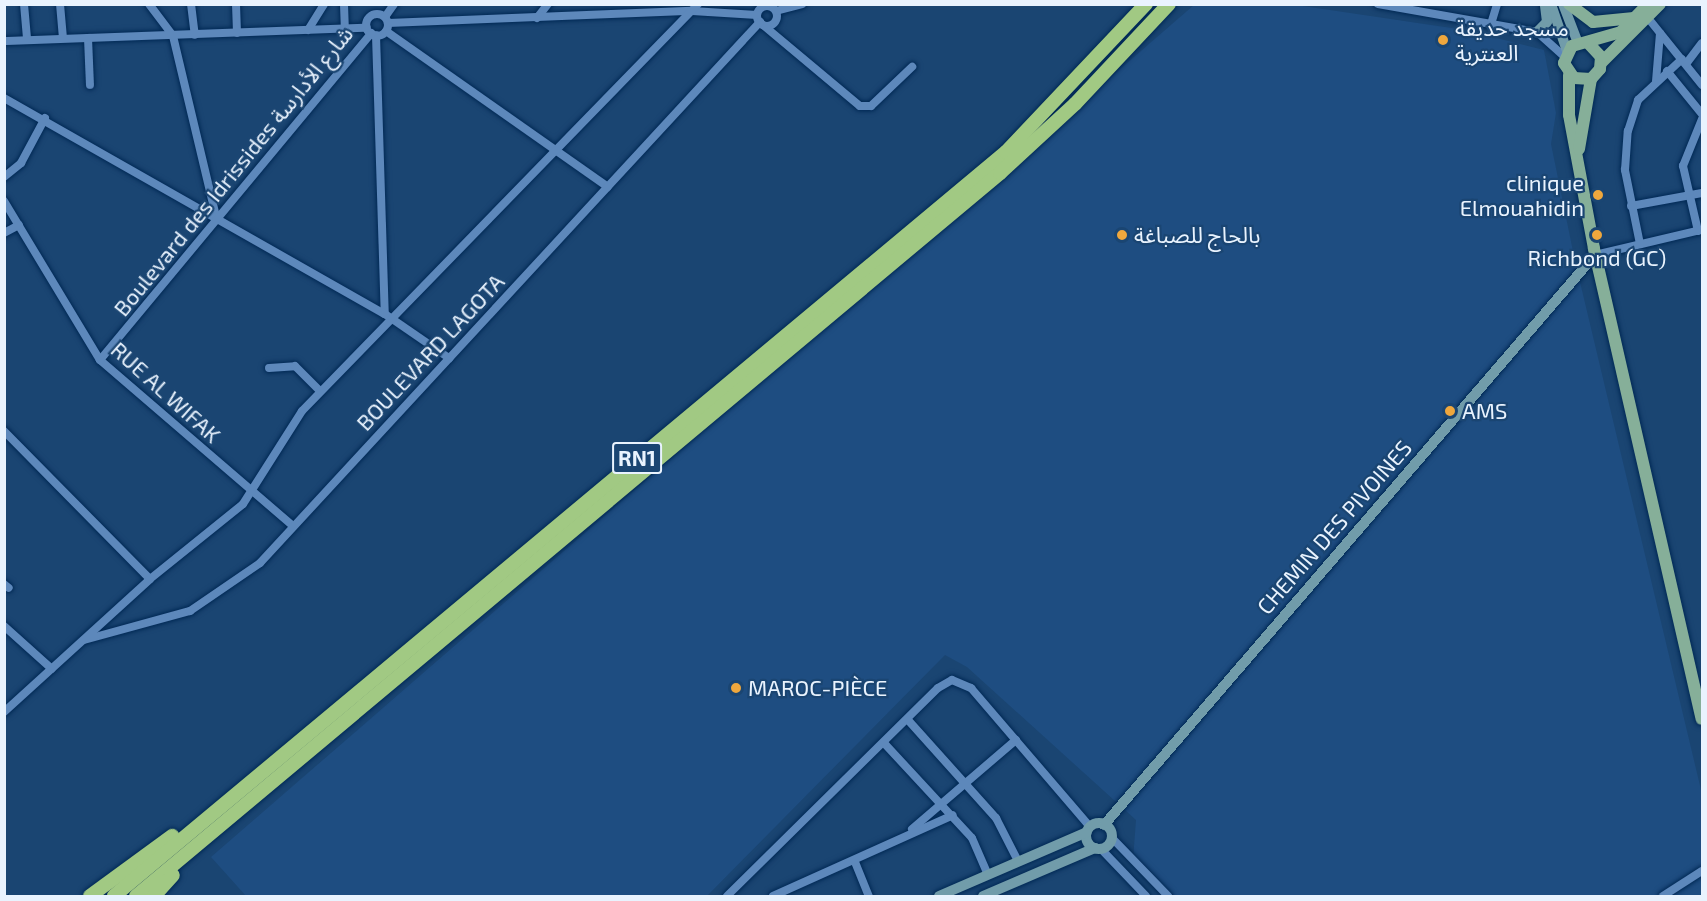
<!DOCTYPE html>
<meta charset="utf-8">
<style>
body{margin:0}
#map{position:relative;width:1707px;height:901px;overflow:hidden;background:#1a4572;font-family:"Exo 2","Noto Sans Arabic",sans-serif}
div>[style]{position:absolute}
.built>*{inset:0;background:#1e4d81}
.roads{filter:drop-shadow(0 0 2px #002955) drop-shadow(0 0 2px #002955)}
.street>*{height:8px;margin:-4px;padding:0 4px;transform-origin:4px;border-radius:4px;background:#5d88bb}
.street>.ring{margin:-4px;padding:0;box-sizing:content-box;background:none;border:8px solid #5d88bb;border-radius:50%}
.secondary>*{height:10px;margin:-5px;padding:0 5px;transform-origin:5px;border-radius:5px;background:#719caa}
.secondary>.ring{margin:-5px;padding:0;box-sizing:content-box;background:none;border:10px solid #719caa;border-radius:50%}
.primary>*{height:12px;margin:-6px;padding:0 6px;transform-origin:6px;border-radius:6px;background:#86af99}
.highway>*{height:14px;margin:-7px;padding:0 7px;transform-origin:7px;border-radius:7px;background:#a1c983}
.dots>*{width:16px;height:16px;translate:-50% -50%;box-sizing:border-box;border:3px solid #1a4572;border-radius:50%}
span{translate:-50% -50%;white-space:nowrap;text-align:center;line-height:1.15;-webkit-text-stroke:4.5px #1a4572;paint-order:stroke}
.shield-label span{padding:2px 4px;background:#1a4572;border:2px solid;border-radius:4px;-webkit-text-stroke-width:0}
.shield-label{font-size:21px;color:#e9f3fe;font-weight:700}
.poi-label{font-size:22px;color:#e9f3fe}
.left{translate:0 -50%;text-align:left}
.right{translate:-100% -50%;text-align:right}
.street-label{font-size:22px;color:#e9f3fe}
.frame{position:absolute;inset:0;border:6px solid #e9f3fe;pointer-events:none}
</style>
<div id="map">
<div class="built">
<i style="clip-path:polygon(1194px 5px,1296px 5px,1465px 30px,1544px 50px,1556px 113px,1551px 144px,1575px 261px,1702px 794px,1702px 896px,1175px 896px,1133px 860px,1136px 820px,967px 667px,945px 655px,707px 896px,246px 896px,211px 857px)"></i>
</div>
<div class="roads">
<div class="street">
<i style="left:24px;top:4px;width:35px;rotate:85deg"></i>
<i style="left:60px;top:4px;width:34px;rotate:85deg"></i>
<i style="left:149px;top:4px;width:40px;rotate:53deg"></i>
<i style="left:173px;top:36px;width:185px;rotate:76.6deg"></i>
<i style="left:191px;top:4px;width:31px;rotate:83deg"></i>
<i style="left:236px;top:4px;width:29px;rotate:88deg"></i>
<i style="left:344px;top:4px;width:25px;rotate:88deg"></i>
<i style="left:1378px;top:4px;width:161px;rotate:10deg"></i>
<i style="left:1537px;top:32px;width:36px;rotate:42deg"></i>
<i class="ring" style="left:757px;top:6px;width:12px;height:12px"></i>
<i style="left:776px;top:11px;width:27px;rotate:-15deg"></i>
<i class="ring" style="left:366px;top:14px;width:14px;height:14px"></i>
<i style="left:385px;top:17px;width:16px;rotate:-55deg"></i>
<i style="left:537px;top:18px;width:18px;rotate:-52deg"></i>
<i style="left:1648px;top:18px;width:86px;rotate:51.1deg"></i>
<i style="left:388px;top:23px;width:304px;rotate:-2.3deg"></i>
<i style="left:692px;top:11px;width:65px;rotate:3.5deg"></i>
<i style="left:1491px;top:24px;width:21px;rotate:-73deg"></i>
<i style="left:763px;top:25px;width:126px;rotate:39.9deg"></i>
<i style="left:860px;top:106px;width:11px"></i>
<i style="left:871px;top:106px;width:57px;rotate:-43.6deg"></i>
<i style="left:308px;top:30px;width:31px;rotate:-58deg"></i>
<i style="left:386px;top:31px;width:271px;rotate:35.1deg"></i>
<i style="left:376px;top:35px;width:279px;rotate:88.2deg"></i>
<i style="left:88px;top:38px;width:47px;rotate:87.6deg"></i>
<i style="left:4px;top:41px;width:363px;rotate:-2.1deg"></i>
<i style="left:1686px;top:64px;width:26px;rotate:-53deg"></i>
<i style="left:1667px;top:71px;width:55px;rotate:50.9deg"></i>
<i style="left:1656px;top:81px;width:48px;rotate:-85.2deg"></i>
<i style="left:4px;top:98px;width:438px;rotate:29.6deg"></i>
<i style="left:385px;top:314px;width:78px;rotate:34.5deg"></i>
<i style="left:4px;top:177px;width:22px;rotate:-39deg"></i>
<i style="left:21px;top:163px;width:51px;rotate:-61.9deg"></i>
<i style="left:4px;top:201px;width:186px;rotate:58.9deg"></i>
<i style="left:100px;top:360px;width:255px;rotate:40.7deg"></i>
<i style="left:1631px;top:206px;width:72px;rotate:-10.4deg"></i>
<i style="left:1698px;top:231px;width:67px;rotate:-103deg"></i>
<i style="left:1683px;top:166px;width:51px;rotate:-68deg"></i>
<i style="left:4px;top:233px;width:17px;rotate:-28deg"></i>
<i style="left:1640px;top:244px;width:76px;rotate:-101.5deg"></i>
<i style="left:1625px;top:170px;width:39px;rotate:-86deg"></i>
<i style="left:1628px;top:131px;width:33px;rotate:-72deg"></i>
<i style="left:1638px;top:100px;width:60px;rotate:-43deg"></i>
<i style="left:1595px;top:255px;width:109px;rotate:-13.3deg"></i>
<i style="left:100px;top:360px;width:425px;rotate:-50.3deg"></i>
<i style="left:269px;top:368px;width:26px;rotate:-4deg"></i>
<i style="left:295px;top:366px;width:35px;rotate:45deg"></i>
<i style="left:4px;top:431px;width:208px;rotate:45.4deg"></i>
<i style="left:4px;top:584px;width:6px;rotate:39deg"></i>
<i style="left:4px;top:626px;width:64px;rotate:41.9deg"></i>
<i style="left:84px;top:640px;width:110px;rotate:-15.3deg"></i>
<i style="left:190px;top:611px;width:85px;rotate:-34.4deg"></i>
<i style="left:260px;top:563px;width:737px;rotate:-47.26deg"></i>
<i style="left:4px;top:712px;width:197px;rotate:-42.3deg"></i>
<i style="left:150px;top:579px;width:119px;rotate:-38.9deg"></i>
<i style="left:243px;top:504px;width:110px;rotate:-57.6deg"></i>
<i style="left:302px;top:411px;width:568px;rotate:-45.78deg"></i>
<i style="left:908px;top:720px;width:132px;rotate:48.1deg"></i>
<i style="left:996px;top:818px;width:48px;rotate:62.9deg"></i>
<i style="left:884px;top:743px;width:129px;rotate:47.2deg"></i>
<i style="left:972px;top:838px;width:40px;rotate:66.6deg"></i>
<i style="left:912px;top:829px;width:137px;rotate:-40.6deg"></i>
<i style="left:1112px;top:838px;width:81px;rotate:46deg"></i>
<i style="left:1101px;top:849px;width:65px;rotate:46.2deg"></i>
<i style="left:855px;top:862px;width:37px;rotate:68deg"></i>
<i style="left:727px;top:896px;width:296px;rotate:-44.6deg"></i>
<i style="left:938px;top:688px;width:16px;rotate:-30deg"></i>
<i style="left:952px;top:680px;width:21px;rotate:23deg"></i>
<i style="left:971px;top:688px;width:183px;rotate:49.4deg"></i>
<i style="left:773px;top:896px;width:197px;rotate:-24.2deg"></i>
<i style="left:1663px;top:896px;width:46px;rotate:-32.7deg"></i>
</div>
<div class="secondary">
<i style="left:1551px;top:4px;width:50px;rotate:71.2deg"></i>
<i style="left:1563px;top:4px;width:42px;rotate:69deg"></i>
<i style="left:1537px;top:32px;width:14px;rotate:-45deg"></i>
<i style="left:1547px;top:22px;width:17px;rotate:-97deg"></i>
<i class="ring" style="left:1086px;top:823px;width:16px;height:16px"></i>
<i style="left:1104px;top:825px;width:752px;rotate:-49.26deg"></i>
<i style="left:939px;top:896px;width:161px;rotate:-23.4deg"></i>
<i style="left:983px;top:896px;width:122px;rotate:-23.2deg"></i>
</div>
<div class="primary">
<i style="left:1569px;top:4px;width:30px;rotate:37deg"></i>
<i style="left:1593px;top:22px;width:41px;rotate:-5.6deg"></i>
<i style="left:1589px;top:44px;width:18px;rotate:47deg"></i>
<i style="left:1601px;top:57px;width:12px;rotate:95deg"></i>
<i style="left:1600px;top:69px;width:13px;rotate:132deg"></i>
<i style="left:1591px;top:79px;width:17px;rotate:-177deg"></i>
<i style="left:1574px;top:78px;width:18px;rotate:-124deg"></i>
<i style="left:1564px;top:63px;width:19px;rotate:-65deg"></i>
<i style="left:1572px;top:46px;width:51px;rotate:-15.9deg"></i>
<i style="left:1621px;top:32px;width:39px;rotate:-46deg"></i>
<i style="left:1601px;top:63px;width:83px;rotate:-45deg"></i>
<i style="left:1569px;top:75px;width:40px;rotate:90deg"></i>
<i style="left:1569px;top:115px;width:136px;rotate:79.4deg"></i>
<i style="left:1594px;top:249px;width:482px;rotate:77.1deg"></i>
<i style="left:1579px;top:149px;width:71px;rotate:-80.3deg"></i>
</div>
<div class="highway">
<i style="left:90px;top:896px;width:102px;rotate:-36.2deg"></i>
<i style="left:114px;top:896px;width:1162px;rotate:-39.83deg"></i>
<i style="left:1006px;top:152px;width:204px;rotate:-46.6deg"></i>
<i style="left:136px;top:896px;width:1127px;rotate:-39.92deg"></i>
<i style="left:1000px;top:173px;width:102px;rotate:-42.6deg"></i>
<i style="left:1075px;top:104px;width:137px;rotate:-46.8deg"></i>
<i style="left:154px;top:896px;width:28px;rotate:-48deg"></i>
</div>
</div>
<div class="dots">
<i style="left:1443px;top:40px;background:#efa73d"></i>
<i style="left:1598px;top:195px;background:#efa73d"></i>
<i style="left:1122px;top:235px;background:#efa73d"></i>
<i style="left:1597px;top:235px;background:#efa73d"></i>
<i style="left:1450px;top:411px;background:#efa73d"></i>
<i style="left:736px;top:688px;background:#efa73d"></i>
</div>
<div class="shield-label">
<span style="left:637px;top:458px">RN1</span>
</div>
<div class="poi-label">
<span class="left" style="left:1455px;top:40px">مسجد حديقة<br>العنترية</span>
<span class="right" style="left:1584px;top:195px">clinique<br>Elmouahidin</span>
<span class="left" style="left:1134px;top:235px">بالحاج للصباغة</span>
<span style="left:1597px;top:258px">Richbond (GC)</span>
<span class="left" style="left:1462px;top:411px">AMS</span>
<span class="left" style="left:748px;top:688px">MAROC-PIÈCE</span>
</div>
<div class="street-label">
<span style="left:233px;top:171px;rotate:-51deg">Boulevard des Idrissides شارع الأدارسة</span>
<span style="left:430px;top:352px;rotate:-47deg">BOULEVARD LAGOTA</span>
<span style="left:166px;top:392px;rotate:42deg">RUE AL WIFAK</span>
<span style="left:1334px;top:527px;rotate:-49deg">CHEMIN DES PIVOINES</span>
</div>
<div class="frame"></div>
</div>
